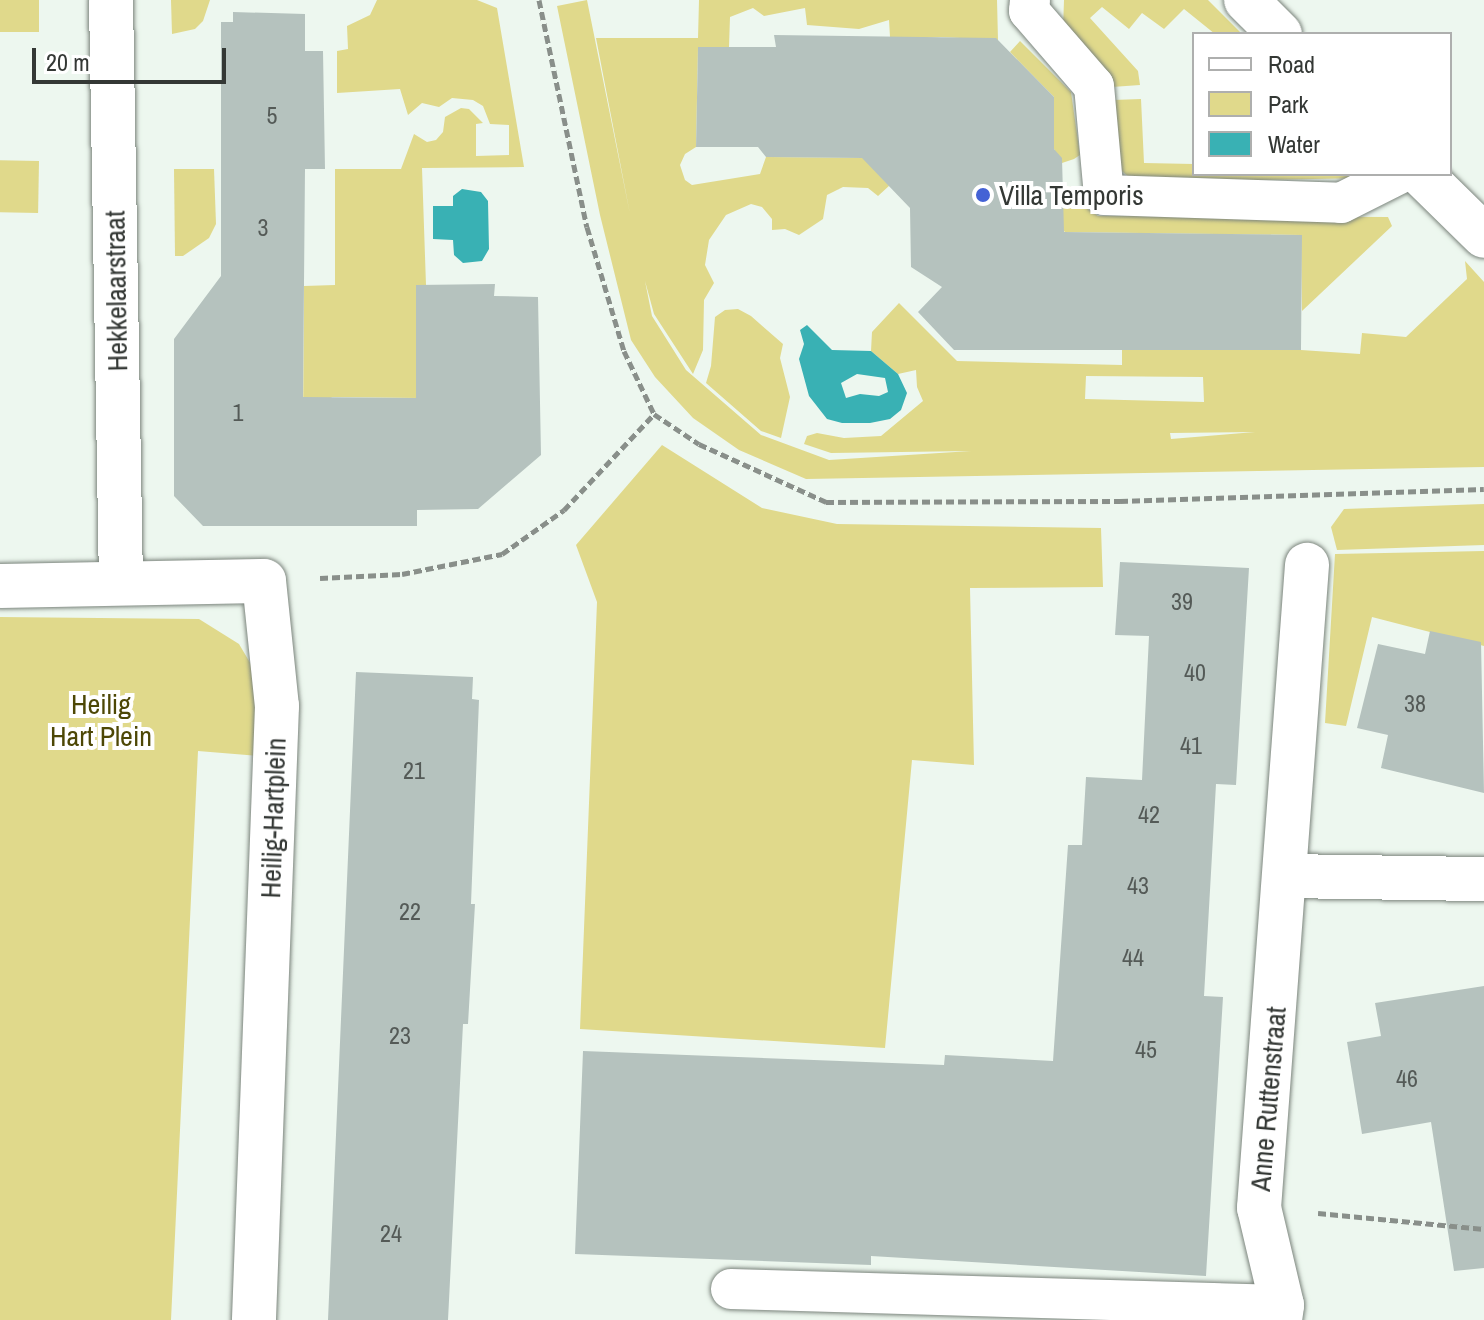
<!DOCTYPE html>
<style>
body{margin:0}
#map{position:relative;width:1484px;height:1320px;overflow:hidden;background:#edf7ef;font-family:"Archivo Narrow",sans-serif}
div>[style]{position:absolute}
.green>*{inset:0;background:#e0d98b;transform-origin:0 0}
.water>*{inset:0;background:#39b1b4}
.building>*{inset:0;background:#b5c2be}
.path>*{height:5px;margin-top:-2.5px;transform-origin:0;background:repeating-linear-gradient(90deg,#898f8a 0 8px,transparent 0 12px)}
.roads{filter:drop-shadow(0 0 2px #7c857d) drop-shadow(0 0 2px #7c857d)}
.lane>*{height:40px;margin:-20px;padding:0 20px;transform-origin:20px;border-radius:20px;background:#fff}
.street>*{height:44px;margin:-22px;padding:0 22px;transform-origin:22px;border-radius:22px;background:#fff}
.dots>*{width:22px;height:22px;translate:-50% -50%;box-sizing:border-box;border:4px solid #fff;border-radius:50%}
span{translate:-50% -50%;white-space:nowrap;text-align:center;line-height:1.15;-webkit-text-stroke:8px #fff;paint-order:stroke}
.number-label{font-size:24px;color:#545a57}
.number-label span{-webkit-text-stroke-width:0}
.poi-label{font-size:28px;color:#343835}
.left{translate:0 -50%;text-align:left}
.street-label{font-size:28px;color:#343835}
.park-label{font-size:28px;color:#4d4705}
.legend{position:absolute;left:1192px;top:32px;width:260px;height:144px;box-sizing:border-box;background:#fff;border:2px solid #aeafae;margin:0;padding:10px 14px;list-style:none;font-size:24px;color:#343835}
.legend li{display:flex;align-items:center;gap:16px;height:40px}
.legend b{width:40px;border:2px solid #aeafae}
.scale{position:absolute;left:32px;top:48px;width:194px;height:36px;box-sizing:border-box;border:4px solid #343835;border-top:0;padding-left:10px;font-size:24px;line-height:28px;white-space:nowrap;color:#343835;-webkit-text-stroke:6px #fff;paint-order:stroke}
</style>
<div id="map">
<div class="green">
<i style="left:0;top:0;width:39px;height:32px"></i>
<i style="clip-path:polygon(171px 0,210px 0,203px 21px,195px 29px,172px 34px)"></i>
<i style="clip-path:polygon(377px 0,477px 0,497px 8px,524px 167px,422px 168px,426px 285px,416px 285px,418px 398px,332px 397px,303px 429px,304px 286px,335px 285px,335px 169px,401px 169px,414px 134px,427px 142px,436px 140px,443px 132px,445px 117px,461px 108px,469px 109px,483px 123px,476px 124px,476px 156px,509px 155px,509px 125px,490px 124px,483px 106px,473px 100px,452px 98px,439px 107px,422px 103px,408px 115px,400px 89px,337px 93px,337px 51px,348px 49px,347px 26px,370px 15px)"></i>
<i style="clip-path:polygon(evenodd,587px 0,630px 214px,596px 38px,698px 38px,699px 0,997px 0,998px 40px,941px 37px,905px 39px,890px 37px,889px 20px,859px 29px,807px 25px,805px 8px,764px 16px,753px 8px,730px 17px,729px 47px,698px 48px,696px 147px,685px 154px,680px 165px,685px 180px,692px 185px,760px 174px,766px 157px,880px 158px,890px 185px,878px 196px,868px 188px,843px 187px,827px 195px,823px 219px,799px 235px,785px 229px,772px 230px,772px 219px,762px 207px,751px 204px,726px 215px,709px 240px,705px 265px,714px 283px,704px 300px,703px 350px,693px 374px,654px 314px,645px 281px,652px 316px,686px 370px,761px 435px,829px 460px,971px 451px,831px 453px,804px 444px,807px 436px,817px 433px,844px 438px,881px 436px,923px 401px,917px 387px,916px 370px,898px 374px,871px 351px,872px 332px,899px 303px,957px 361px,1122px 365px,1122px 350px,1301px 350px,1360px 354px,1362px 333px,1406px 337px,1467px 279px,1465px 261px,1484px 282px,1484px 467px,806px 479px,739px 450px,693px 418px,655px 377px,631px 340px,600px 215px,557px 6px,587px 0,1086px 376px,1203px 377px,1204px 402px,1085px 399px,1086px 376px,587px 0,1255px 432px,1171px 439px,1170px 433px,1171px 433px,1255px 432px)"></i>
<i style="clip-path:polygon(1064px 0,1208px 0,1242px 34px,1215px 34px,1184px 9px,1164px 29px,1142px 13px,1129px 29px,1102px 7px,1090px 18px,1138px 71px,1140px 85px,1112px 87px,1063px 29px)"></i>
<i style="clip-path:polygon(1020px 41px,1071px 92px,1080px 155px,1074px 159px,1062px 163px,1054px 149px,1054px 97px,1010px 52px)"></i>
<i style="clip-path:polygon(1141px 99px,1144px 163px,1194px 164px,1194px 174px,1369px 174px,1369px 178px,1135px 182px,1117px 167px,1113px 100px)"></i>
<i style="left:39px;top:161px;width:52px;height:39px;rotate:91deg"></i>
<i style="clip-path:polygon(174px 169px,214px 169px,216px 224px,209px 238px,183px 256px,175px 256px)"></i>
<i style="clip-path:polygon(1063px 186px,1080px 188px,1088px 209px,1098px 216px,1388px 217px,1392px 226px,1302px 311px,1301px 235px,1065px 232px,1053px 220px)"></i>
<i style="clip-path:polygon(738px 309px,751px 316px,783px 344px,780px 358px,790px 397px,781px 438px,761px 431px,706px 383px,711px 366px,715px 317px,725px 310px)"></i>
<i style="clip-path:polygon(662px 445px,762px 508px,837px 524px,1101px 528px,1103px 587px,970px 588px,974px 765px,912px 760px,885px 1048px,580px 1029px,597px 602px,576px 545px)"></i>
<i style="clip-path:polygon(1484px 504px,1484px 545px,1337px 550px,1331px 527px,1344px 509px)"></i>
<i style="clip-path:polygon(1484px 551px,1484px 646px,1372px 617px,1346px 726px,1325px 723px,1335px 554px)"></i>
<i style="clip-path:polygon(0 617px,199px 619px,239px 644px,258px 676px,259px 756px,198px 751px,171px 1320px,0 1320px)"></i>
</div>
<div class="water">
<i style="clip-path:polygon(462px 189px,481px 192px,488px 201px,489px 249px,482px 261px,463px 263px,454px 255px,453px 240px,433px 239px,433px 206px,453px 206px,453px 196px)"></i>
<i style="clip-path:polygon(evenodd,807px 325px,832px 350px,871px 351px,898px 374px,907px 393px,901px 410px,890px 419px,870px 423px,842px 423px,827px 419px,809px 396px,799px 359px,804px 344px,800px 330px,807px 325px,857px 374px,885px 378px,888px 392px,879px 396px,860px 394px,846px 398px,841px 383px,857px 374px)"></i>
</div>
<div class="building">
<i style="clip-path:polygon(233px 12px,305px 14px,305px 51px,323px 51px,325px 169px,305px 169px,303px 397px,416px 398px,416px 285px,495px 284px,494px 296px,538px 297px,541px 455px,478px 509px,417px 510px,417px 526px,203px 526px,174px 496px,174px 339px,221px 276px,221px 22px,233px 22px)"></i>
<i style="clip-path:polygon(774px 35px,996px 38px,1054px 97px,1054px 149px,1062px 158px,1064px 232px,1302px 235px,1301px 350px,954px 350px,918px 312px,942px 287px,911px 267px,910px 208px,862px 158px,766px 157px,758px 147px,696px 147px,698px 47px,776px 47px)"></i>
<i style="clip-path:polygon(1120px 562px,1249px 568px,1236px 785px,1216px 784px,1212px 855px,1204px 996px,1223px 997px,1206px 1276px,871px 1256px,871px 1265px,575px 1254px,583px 1051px,944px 1065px,945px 1055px,1053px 1061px,1068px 845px,1082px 845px,1086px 777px,1142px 780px,1149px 636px,1115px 635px)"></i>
<i style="clip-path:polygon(1430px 631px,1481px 642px,1484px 793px,1381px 768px,1388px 735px,1357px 728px,1378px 644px,1425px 654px)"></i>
<i style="clip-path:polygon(356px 672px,473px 677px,472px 699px,479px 700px,471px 904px,475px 904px,468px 1024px,463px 1024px,448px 1320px,328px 1320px)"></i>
<i style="clip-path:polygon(1484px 986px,1484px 1268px,1454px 1271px,1431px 1122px,1362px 1134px,1347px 1042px,1381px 1036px,1375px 1003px)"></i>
</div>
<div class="path">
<i style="left:539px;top:0;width:232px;rotate:78.1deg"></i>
<i style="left:587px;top:227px;width:129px;rotate:73.4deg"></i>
<i style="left:624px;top:351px;width:70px;rotate:64.5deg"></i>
<i style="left:654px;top:414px;width:54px;rotate:33.7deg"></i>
<i style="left:699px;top:444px;width:140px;rotate:24.5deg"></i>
<i style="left:826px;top:502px;width:294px;rotate:-0.2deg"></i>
<i style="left:1120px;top:501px;width:364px;rotate:-1.9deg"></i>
<i style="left:320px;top:578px;width:82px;rotate:-2.8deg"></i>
<i style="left:402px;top:574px;width:102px;rotate:-11.3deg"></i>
<i style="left:502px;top:554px;width:76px;rotate:-35.4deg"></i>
<i style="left:564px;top:510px;width:132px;rotate:-46.8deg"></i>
<i style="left:1318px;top:1213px;width:167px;rotate:5.5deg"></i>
</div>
<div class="roads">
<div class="lane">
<i style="left:1030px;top:0;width:11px;rotate:95deg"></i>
<i style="left:1029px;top:11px;width:99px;rotate:49.1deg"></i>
<i style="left:1094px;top:86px;width:109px;rotate:84.8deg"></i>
<i style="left:1104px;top:195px;width:237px;rotate:1.9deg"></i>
<i style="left:1341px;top:203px;width:65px;rotate:-26.6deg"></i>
<i style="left:731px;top:1289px;width:551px;rotate:1.66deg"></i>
</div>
<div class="street">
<i style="left:111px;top:0;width:583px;rotate:89.02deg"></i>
<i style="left:1246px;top:0;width:48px;rotate:45deg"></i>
<i style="left:1421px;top:174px;width:88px;rotate:44.5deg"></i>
<i style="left:0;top:586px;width:264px;rotate:-1.1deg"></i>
<i style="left:264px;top:581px;width:126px;rotate:84.1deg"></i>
<i style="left:277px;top:706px;width:614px;rotate:92.15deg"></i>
<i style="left:1286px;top:876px;width:198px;rotate:0.9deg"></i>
<i style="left:1280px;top:1320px;width:15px;rotate:-82deg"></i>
<i style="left:1282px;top:1305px;width:100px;rotate:-103.3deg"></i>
<i style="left:1259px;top:1208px;width:645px;rotate:-85.73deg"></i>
</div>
</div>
<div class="dots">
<i style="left:983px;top:195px;background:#4462d5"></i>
</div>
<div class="number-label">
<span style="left:272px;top:116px">5</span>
<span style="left:263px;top:228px">3</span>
<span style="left:238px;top:413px">1</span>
<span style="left:1182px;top:602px">39</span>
<span style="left:1195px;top:673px">40</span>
<span style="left:1415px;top:704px">38</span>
<span style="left:1191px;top:746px">41</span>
<span style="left:414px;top:771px">21</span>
<span style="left:1149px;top:815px">42</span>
<span style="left:1138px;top:886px">43</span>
<span style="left:410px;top:912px">22</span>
<span style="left:1133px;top:958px">44</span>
<span style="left:400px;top:1036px">23</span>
<span style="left:1146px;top:1050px">45</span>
<span style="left:1407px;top:1079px">46</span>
<span style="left:391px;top:1234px">24</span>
</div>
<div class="poi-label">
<span class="left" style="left:999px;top:195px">Villa Temporis</span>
</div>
<div class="street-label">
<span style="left:116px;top:291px;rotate:-91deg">Hekkelaarstraat</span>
<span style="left:273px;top:818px;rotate:-88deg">Heilig-Hartplein</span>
<span style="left:1268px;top:1099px;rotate:-85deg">Anne Ruttenstraat</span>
</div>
<div class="park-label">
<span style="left:101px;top:720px">Heilig<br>Hart Plein</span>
</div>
<ul class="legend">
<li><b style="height:10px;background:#fff"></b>Road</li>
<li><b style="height:22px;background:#e0d98b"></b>Park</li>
<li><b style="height:22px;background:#39b1b4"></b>Water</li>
</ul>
<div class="scale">20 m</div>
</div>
